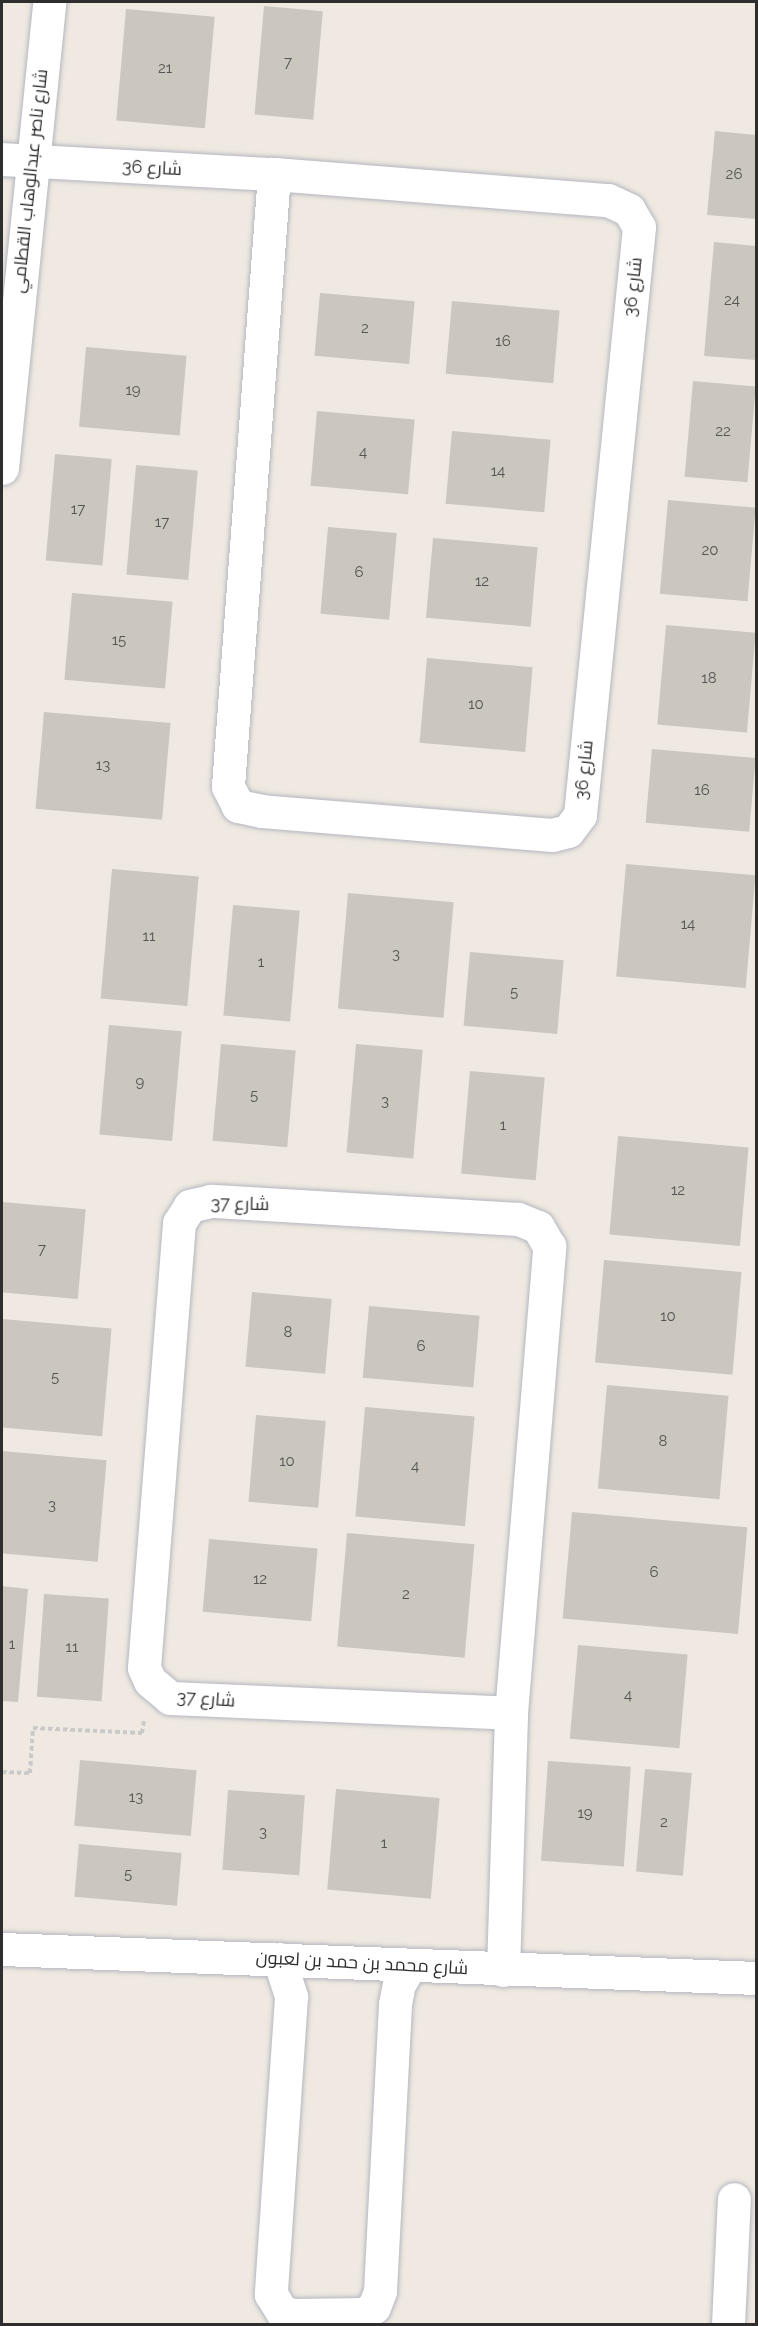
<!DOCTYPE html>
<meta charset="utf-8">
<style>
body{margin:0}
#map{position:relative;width:758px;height:2326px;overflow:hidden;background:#efe9e1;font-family:Raleway,Cairo,sans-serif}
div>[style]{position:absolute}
.building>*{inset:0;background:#cbc7bf;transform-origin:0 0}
.path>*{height:4px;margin-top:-2px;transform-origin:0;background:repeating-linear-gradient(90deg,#c9c9c9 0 4.5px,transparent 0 7.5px)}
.roads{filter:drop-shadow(0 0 2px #b4b7c1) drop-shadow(0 0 2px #b4b7c1)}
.minor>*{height:33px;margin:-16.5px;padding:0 16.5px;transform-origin:16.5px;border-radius:16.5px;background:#fff}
span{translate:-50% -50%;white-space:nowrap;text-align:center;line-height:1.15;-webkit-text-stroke:6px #fff;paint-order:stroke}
.number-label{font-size:15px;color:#555452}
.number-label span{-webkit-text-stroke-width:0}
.street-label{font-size:18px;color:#2e2e2e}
.frame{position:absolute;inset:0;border:3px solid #2e2e2e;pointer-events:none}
</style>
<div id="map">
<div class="building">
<i style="left:264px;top:6px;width:59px;height:109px;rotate:5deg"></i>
<i style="left:126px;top:9px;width:89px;height:112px;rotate:5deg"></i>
<i style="clip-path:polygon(715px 131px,756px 135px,756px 219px,707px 215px)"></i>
<i style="clip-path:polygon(714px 242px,756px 246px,756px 360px,704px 356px)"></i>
<i style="left:320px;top:293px;width:95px;height:63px;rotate:5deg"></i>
<i style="left:452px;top:301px;width:108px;height:73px;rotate:5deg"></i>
<i style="left:86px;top:347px;width:101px;height:80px;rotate:5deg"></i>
<i style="left:693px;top:381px;width:63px;height:96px;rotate:5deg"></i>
<i style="left:317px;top:411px;width:98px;height:75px;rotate:5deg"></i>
<i style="left:452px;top:431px;width:99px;height:73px;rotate:5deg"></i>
<i style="left:55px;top:454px;width:57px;height:107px;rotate:5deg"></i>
<i style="left:136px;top:465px;width:62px;height:110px;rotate:5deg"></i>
<i style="left:668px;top:500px;width:88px;height:94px;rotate:5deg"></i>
<i style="left:328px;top:527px;width:69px;height:87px;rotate:5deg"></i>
<i style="left:433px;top:538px;width:105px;height:80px;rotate:5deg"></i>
<i style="left:72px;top:593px;width:101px;height:87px;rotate:5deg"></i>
<i style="left:666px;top:625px;width:90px;height:100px;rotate:5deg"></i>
<i style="left:427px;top:658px;width:106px;height:85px;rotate:5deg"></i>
<i style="left:44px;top:712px;width:127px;height:97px;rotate:5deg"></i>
<i style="left:652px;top:749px;width:104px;height:74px;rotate:5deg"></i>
<i style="left:626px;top:864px;width:130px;height:113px;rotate:5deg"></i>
<i style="left:112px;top:869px;width:87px;height:130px;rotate:5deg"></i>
<i style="left:348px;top:893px;width:106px;height:116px;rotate:5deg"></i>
<i style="left:233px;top:905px;width:67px;height:111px;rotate:5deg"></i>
<i style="left:470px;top:952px;width:94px;height:74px;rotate:5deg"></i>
<i style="left:109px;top:1025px;width:73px;height:110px;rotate:5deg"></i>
<i style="left:221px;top:1044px;width:75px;height:97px;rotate:5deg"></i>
<i style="left:356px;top:1044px;width:67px;height:109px;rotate:5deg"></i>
<i style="left:470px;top:1071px;width:75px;height:103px;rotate:5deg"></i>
<i style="left:618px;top:1136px;width:131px;height:99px;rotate:5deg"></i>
<i style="left:2px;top:1202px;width:84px;height:90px;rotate:5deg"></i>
<i style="left:604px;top:1260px;width:138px;height:103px;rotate:5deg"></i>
<i style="left:252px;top:1292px;width:80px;height:75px;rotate:5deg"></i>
<i style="left:369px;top:1306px;width:111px;height:72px;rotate:5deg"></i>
<i style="left:2px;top:1319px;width:110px;height:108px;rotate:5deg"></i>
<i style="left:607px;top:1385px;width:122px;height:104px;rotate:5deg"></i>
<i style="left:365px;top:1407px;width:110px;height:110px;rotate:5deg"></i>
<i style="left:256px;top:1415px;width:70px;height:87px;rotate:5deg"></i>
<i style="left:2px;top:1451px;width:105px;height:102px;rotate:5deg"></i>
<i style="left:572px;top:1512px;width:176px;height:107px;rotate:5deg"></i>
<i style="left:347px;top:1533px;width:128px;height:114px;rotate:5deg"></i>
<i style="left:209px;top:1539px;width:109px;height:73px;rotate:5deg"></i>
<i style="clip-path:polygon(2px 1586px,28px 1589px,18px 1702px,2px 1701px)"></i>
<i style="left:44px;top:1594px;width:65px;height:103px;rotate:4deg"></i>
<i style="left:578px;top:1645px;width:110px;height:94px;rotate:5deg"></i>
<i style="left:80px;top:1760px;width:117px;height:66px;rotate:5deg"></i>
<i style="left:548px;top:1761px;width:83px;height:100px;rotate:4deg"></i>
<i style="left:645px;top:1769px;width:47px;height:103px;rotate:5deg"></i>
<i style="left:336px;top:1789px;width:104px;height:101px;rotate:5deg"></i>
<i style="left:228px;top:1790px;width:77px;height:80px;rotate:4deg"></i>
<i style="left:79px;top:1844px;width:103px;height:53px;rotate:5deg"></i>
</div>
<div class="path">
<i style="left:2px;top:1772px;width:28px;rotate:2deg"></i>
<i style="left:30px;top:1773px;width:45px;rotate:-86.2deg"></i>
<i style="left:33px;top:1728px;width:109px;rotate:2.6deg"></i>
<i style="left:142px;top:1733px;width:12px;rotate:-81deg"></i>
</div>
<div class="roads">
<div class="minor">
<i style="left:2px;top:159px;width:272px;rotate:3.2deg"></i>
<i style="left:274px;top:174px;width:335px;rotate:4.5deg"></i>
<i style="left:608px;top:200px;width:23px;rotate:25deg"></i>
<i style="left:629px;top:210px;width:20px;rotate:60deg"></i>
<i style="left:639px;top:227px;width:591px;rotate:95.73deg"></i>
<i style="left:580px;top:815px;width:20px;rotate:127deg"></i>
<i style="left:568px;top:831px;width:16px;rotate:166deg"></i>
<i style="left:552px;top:835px;width:291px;rotate:-175.3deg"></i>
<i style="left:262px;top:811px;width:25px;rotate:-168deg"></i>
<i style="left:238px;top:806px;width:22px;rotate:-117deg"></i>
<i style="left:228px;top:786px;width:614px;rotate:-85.7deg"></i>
<i style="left:2px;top:468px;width:468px;rotate:-84.2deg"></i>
<i style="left:2px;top:1949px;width:755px;rotate:2.2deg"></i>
<i style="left:279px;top:1959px;width:40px;rotate:72deg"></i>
<i style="left:291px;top:1997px;width:298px;rotate:93.9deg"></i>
<i style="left:271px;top:2294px;width:21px;rotate:59deg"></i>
<i style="left:282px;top:2312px;width:12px;rotate:14deg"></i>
<i style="left:294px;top:2315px;width:70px;rotate:-0.8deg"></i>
<i style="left:364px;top:2314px;width:12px;rotate:-35deg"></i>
<i style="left:374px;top:2307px;width:17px;rotate:-69deg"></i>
<i style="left:380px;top:2291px;width:287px;rotate:-87deg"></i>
<i style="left:395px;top:2004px;width:20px;rotate:-79deg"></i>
<i style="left:399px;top:1984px;width:21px;rotate:-59deg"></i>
<i style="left:503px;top:1970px;width:257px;rotate:-88.2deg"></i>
<i style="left:511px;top:1713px;width:469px;rotate:-85.3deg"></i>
<i style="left:549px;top:1246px;width:22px;rotate:-120deg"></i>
<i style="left:538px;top:1227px;width:22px;rotate:-158deg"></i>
<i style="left:518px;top:1219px;width:308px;rotate:-176.6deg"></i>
<i style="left:211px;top:1201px;width:22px;rotate:167deg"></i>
<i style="left:190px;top:1206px;width:20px;rotate:123deg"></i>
<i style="left:179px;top:1223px;width:446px;rotate:94.5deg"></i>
<i style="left:144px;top:1668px;width:14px;rotate:65deg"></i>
<i style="left:150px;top:1681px;width:26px;rotate:40deg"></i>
<i style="left:170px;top:1698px;width:341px;rotate:2.5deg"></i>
<i style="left:728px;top:2324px;width:125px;rotate:-87.3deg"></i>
</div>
</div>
<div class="number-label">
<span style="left:288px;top:63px">7</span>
<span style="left:165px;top:69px">21</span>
<span style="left:734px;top:175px">26</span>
<span style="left:732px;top:301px">24</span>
<span style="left:365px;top:329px">2</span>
<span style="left:503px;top:342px">16</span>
<span style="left:133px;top:391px">19</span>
<span style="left:723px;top:432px">22</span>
<span style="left:363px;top:453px">4</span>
<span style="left:498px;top:472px">14</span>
<span style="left:78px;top:510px">17</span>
<span style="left:162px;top:523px">17</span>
<span style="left:710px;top:551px">20</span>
<span style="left:359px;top:573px">6</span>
<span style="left:482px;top:582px">12</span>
<span style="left:119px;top:641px">15</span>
<span style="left:709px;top:679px">18</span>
<span style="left:476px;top:705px">10</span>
<span style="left:103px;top:766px">13</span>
<span style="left:702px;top:791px">16</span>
<span style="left:688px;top:925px">14</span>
<span style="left:149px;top:937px">11</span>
<span style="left:396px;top:955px">3</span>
<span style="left:261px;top:963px">1</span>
<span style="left:514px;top:993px">5</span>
<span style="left:140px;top:1083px">9</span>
<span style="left:254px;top:1096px">5</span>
<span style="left:385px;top:1102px">3</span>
<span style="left:503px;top:1126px">1</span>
<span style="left:678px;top:1191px">12</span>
<span style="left:42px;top:1250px">7</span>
<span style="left:668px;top:1317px">10</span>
<span style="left:288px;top:1333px">8</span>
<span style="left:421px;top:1347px">6</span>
<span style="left:55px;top:1378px">5</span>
<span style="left:663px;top:1442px">8</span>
<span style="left:287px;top:1462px">10</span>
<span style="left:415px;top:1467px">4</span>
<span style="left:52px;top:1506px">3</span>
<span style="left:654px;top:1573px">6</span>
<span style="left:260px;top:1580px">12</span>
<span style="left:406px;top:1595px">2</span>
<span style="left:12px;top:1645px">1</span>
<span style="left:72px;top:1648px">11</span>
<span style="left:628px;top:1696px">4</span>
<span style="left:136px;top:1798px">13</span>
<span style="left:585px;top:1814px">19</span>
<span style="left:664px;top:1823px">2</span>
<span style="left:263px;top:1833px">3</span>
<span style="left:384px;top:1844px">1</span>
<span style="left:128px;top:1875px">5</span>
</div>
<div class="street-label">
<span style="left:152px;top:168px;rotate:3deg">شارع 36</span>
<span style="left:30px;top:181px;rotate:-84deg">شارع ناصر عبدالوهاب القطامي</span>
<span style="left:633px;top:287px;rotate:-84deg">شارع 36</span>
<span style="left:584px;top:770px;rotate:-84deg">شارع 36</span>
<span style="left:240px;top:1204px;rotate:1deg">شارع 37</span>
<span style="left:206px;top:1699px;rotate:4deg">شارع 37</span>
<span style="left:362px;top:1963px;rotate:3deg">شارع محمد بن حمد بن لعبون</span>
</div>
<div class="frame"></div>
</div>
